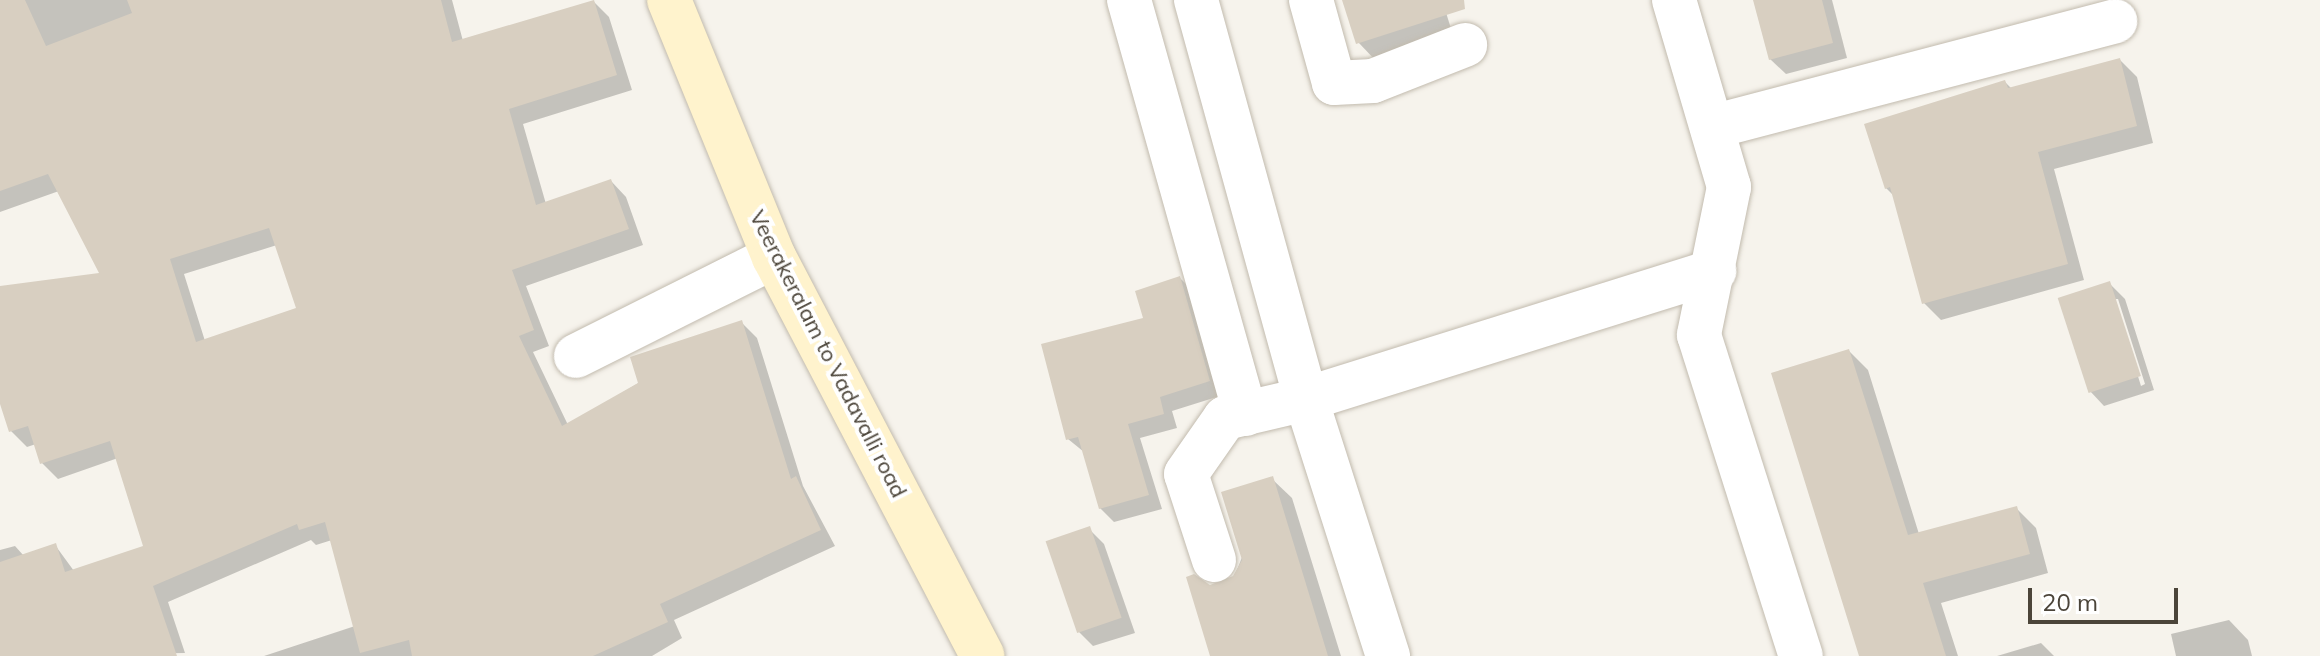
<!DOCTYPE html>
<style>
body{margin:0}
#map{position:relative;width:2320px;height:656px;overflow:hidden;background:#f6f3ec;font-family:Mulish,sans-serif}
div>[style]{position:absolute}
.shadow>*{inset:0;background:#0003}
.building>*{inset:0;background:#d8cfc1;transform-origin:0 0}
.roads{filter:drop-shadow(0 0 2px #c2bbae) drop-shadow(0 0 2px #c2bbae)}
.street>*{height:44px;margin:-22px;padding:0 22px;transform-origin:22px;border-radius:22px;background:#fff}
.secondary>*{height:44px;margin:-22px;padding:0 22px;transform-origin:22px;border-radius:22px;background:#fff3cd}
span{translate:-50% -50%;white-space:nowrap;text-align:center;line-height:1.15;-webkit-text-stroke:8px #fff;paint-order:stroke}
.street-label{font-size:22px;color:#4b4439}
.scale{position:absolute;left:2028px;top:588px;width:150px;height:36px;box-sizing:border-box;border:4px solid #4b4439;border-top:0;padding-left:10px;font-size:24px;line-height:28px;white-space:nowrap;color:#4b4439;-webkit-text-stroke:6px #fff;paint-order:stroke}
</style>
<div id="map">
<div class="shadow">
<i style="clip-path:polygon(evenodd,0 0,452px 0,463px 41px,593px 1px,609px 17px,632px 90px,523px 124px,546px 204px,611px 181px,626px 197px,643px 245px,526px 286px,549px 346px,533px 352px,568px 425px,741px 322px,757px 338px,803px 486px,835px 546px,674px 620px,682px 638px,652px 656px,264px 656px,355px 626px,332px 540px,316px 545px,311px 540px,168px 602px,185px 653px,0 656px,0 550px,15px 546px,24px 556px,55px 545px,74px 571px,146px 548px,118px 458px,58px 479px,42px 463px,36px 444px,27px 447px,11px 431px,0 397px,0 288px,102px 275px,59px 191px,0 212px,0 0,277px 245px,298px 309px,205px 341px,184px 274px,277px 245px)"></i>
<i style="clip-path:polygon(1344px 0,1442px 0,1454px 38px,1377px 62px,1358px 42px)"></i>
<i style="clip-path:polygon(1755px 0,1832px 0,1847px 58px,1786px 74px,1770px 59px)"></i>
<i style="clip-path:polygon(2120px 60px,2137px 77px,2153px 143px,2054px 169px,2084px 280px,1941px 320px,1924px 303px,1894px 196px,1886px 188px,2005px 82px,2012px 89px)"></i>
<i style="clip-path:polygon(1180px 278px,1194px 292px,1223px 395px,1172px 411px,1177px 428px,1140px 438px,1162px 509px,1114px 522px,1100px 508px,1084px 452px,1068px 439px,1146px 319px)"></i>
<i style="clip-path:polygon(evenodd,2110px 284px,2125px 299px,2154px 390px,2104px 406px,2089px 390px,2110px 284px,2114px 299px,2118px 299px,2145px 384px,2141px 386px,2114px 299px)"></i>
<i style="clip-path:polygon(1849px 351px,1868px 370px,1919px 534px,2016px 508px,2036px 528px,2048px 573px,1941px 603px,1958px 656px,1862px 656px)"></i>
<i style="clip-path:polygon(1272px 479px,1292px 498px,1341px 656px,1212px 656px,1209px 587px,1234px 578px)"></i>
<i style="clip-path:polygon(1089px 529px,1104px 544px,1135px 633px,1093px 646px,1078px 631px)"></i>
<i style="clip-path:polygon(2229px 620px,2248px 640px,2252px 656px,2176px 656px,2171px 634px)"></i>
<i style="clip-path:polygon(2041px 643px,2054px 656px,1997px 656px)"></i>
</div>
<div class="building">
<i style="clip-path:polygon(evenodd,0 0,25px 0,46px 46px,132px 13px,127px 0,441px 0,452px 42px,594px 0,617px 75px,509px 109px,536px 205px,611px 179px,629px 229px,512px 270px,534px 330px,519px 336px,562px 426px,638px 383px,630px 357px,742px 320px,791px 479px,796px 476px,821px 530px,660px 604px,668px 622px,593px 656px,412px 656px,409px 640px,360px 653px,325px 522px,299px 530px,297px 524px,153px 586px,177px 656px,0 656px,0 562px,56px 543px,65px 572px,143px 546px,110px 441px,40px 464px,28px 426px,9px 432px,0 404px,0 286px,99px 273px,48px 174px,0 191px,0 0,269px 228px,296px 308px,196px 342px,170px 259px,269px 228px)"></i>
<i style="clip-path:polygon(1342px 0,1464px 0,1465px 9px,1356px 44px)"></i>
<i style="clip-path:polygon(1753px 0,1822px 0,1833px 43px,1769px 60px)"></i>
<i style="clip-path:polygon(2120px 58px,2137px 126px,2038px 152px,2068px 264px,1922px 304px,1890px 187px,1885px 189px,1864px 124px,2005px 80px,2008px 88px)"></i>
<i style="clip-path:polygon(1180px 276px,1210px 381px,1160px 397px,1164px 414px,1128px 424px,1149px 495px,1099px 509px,1078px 437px,1066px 440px,1041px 344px,1143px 318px,1135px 291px)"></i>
<i style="left:2110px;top:281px;width:100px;height:55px;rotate:72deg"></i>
<i style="clip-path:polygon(1849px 349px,1908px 535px,2017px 506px,2030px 554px,1923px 583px,1946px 656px,1859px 656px,1771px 373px)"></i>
<i style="clip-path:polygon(1273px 476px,1328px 656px,1210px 656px,1186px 577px,1194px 574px,1210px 585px,1233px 576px,1242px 560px,1221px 492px)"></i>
<i style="left:1090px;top:526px;width:97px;height:47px;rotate:71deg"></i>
</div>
<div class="roads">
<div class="street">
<i style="left:1129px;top:0;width:430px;rotate:74.3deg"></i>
<i style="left:1196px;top:0;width:414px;rotate:74.6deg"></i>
<i style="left:1306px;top:399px;width:428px;rotate:-17.4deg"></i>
<i style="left:1311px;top:0;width:86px;rotate:74.5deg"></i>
<i style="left:1334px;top:83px;width:39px;rotate:-3deg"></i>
<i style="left:1373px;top:81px;width:99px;rotate:-21.4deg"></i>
<i style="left:1674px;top:0;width:195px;rotate:73.6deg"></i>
<i style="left:1729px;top:187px;width:151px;rotate:101.5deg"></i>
<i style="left:1699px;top:335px;width:337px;rotate:72.4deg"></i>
<i style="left:1712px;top:127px;width:417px;rotate:-14.7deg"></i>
<i style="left:576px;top:356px;width:221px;rotate:-26.6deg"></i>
<i style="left:1214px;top:560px;width:90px;rotate:-108deg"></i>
<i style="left:1186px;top:474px;width:68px;rotate:-55.1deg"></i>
<i style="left:1225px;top:418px;width:83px;rotate:-13.2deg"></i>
<i style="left:1306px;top:399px;width:270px;rotate:72.3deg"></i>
</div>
<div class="secondary">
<i style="left:669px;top:0;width:278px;rotate:67.8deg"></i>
<i style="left:774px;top:257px;width:450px;rotate:62.4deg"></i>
</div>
</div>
<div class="street-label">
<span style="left:828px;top:354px;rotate:63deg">Veerakeralam to Vadavalli road</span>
</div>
<div class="scale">20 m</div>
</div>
